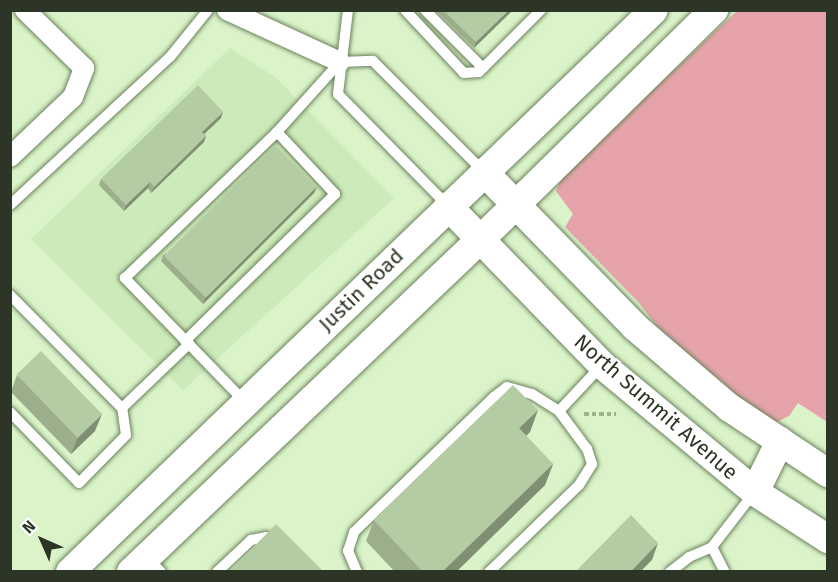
<!DOCTYPE html>
<style>
body{margin:0}
#map{position:relative;width:838px;height:582px;overflow:hidden;background:#daf3c9;font-family:"Fira Sans",sans-serif}
div>[style]{position:absolute}
.built>*{inset:0;background:#cdeaba}
.green>*{inset:0;background:#e6a4aa}
.path>*{height:4px;margin-top:-2px;transform-origin:0;background:repeating-linear-gradient(90deg,#9db190 0 4.5px,transparent 0 7.5px)}
.roads{filter:drop-shadow(0 0 2px #6c825d) drop-shadow(0 0 2px #6c825d)}
.lane>*{height:10px;margin:-5px;padding:0 5px;transform-origin:5px;border-radius:5px;background:#fff}
.street>*{height:20px;margin:-10px;padding:0 10px;transform-origin:10px;border-radius:10px;background:#fff}
.secondary>*{height:28px;margin:-14px;padding:0 14px;transform-origin:14px;border-radius:14px;background:#fff}
.wall>*{inset:0;background:#9baf8d}
.shaded-wall>*{inset:0;background:#7e8f73}
.building>*{inset:0;background:#b4cca4;transform-origin:0 0}
span{translate:-50% -50%;white-space:nowrap;text-align:center;line-height:1.15;-webkit-text-stroke:4.5px #fff;paint-order:stroke}
.street-label{font-size:21px;color:#2d3626}
.frame{position:absolute;inset:0;border:12px solid #2d3626;pointer-events:none}
.north{position:absolute;left:12px;top:510px;width:60px;height:60px;-webkit-text-stroke:4px #fff;paint-order:stroke;rotate:315deg;font-size:16px;font-weight:700;line-height:24px;text-align:center;color:#2d3626}
.north::after{content:'';display:block;margin:auto;width:21px;height:27px;background:#2d3626;clip-path:polygon(50% 0,100% 100%,50% 72%,0 100%)}
</style>
<div id="map">
<div class="built">
<i style="clip-path:polygon(230px 48px,275px 77px,394px 198px,183px 390px,31px 239px)"></i>
</div>
<div class="green">
<i style="clip-path:polygon(737px 11px,827px 11px,827px 422px,798px 403px,789px 416px,773px 424px,675px 349px,639px 303px,565px 227px,573px 214px,556px 191px,563px 175px)"></i>
</div>
<div class="path">
<i style="left:584px;top:414px;width:32px"></i>
</div>
<div class="roads">
<div class="lane">
<i style="left:348px;top:10px;width:85px;rotate:96.8deg"></i>
<i style="left:338px;top:94px;width:156px;rotate:45.5deg"></i>
<i style="left:405px;top:10px;width:86px;rotate:46.9deg"></i>
<i style="left:464px;top:73px;width:15px;rotate:-4deg"></i>
<i style="left:479px;top:72px;width:88px;rotate:-45deg"></i>
<i style="left:425px;top:10px;width:82px;rotate:45deg"></i>
<i style="left:10px;top:205px;width:218px;rotate:-42.8deg"></i>
<i style="left:170px;top:57px;width:60px;rotate:-51deg"></i>
<i style="left:10px;top:295px;width:159px;rotate:45.3deg"></i>
<i style="left:122px;top:408px;width:93px;rotate:-43.7deg"></i>
<i style="left:185px;top:341px;width:210px;rotate:-44.4deg"></i>
<i style="left:335px;top:194px;width:85px;rotate:-133.1deg"></i>
<i style="left:245px;top:402px;width:173px;rotate:-134.1deg"></i>
<i style="left:125px;top:278px;width:211px;rotate:-43.8deg"></i>
<i style="left:277px;top:132px;width:94px;rotate:-48deg"></i>
<i style="left:340px;top:62px;width:33px;rotate:-2deg"></i>
<i style="left:373px;top:61px;width:157px;rotate:45deg"></i>
<i style="left:10px;top:412px;width:99px;rotate:45.8deg"></i>
<i style="left:79px;top:483px;width:67px;rotate:-45.6deg"></i>
<i style="left:126px;top:435px;width:27px;rotate:-98deg"></i>
<i style="left:712px;top:547px;width:28px;rotate:63deg"></i>
<i style="left:147px;top:557px;width:21px;rotate:47deg"></i>
<i style="left:217px;top:572px;width:47px;rotate:-43.3deg"></i>
<i style="left:251px;top:540px;width:16px;rotate:-11deg"></i>
<i style="left:267px;top:537px;width:8px;rotate:45deg"></i>
<i style="left:357px;top:572px;width:23px;rotate:-113deg"></i>
<i style="left:348px;top:551px;width:20px;rotate:-72deg"></i>
<i style="left:354px;top:532px;width:194px;rotate:-44deg"></i>
<i style="left:494px;top:397px;width:16px;rotate:-38deg"></i>
<i style="left:507px;top:387px;width:26px;rotate:16deg"></i>
<i style="left:532px;top:394px;width:32px;rotate:32deg"></i>
<i style="left:559px;top:411px;width:63px;rotate:-46.9deg"></i>
<i style="left:489px;top:572px;width:125px;rotate:-44deg"></i>
<i style="left:579px;top:485px;width:25px;rotate:-58deg"></i>
<i style="left:592px;top:464px;width:16px;rotate:-108deg"></i>
<i style="left:587px;top:449px;width:47px;rotate:-126.4deg"></i>
<i style="left:670px;top:572px;width:24px;rotate:-38deg"></i>
<i style="left:689px;top:557px;width:25px;rotate:-23deg"></i>
<i style="left:712px;top:547px;width:67px;rotate:-52.3deg"></i>
</div>
<div class="street">
<i style="left:227px;top:10px;width:124px;rotate:24.7deg"></i>
<i style="left:10px;top:157px;width:87px;rotate:-43.6deg"></i>
<i style="left:73px;top:97px;width:31px;rotate:-69deg"></i>
<i style="left:84px;top:68px;width:83px;rotate:-135.5deg"></i>
</div>
<div class="secondary">
<i style="left:484px;top:172px;width:216px;rotate:45.7deg"></i>
<i style="left:635px;top:327px;width:125px;rotate:40.5deg"></i>
<i style="left:730px;top:408px;width:118px;rotate:33.6deg"></i>
<i style="left:448px;top:206px;width:221px;rotate:45.9deg"></i>
<i style="left:602px;top:365px;width:199px;rotate:39.7deg"></i>
<i style="left:755px;top:492px;width:87px;rotate:32.8deg"></i>
<i style="left:755px;top:492px;width:57px;rotate:-63.9deg"></i>
<i style="left:70px;top:572px;width:810px;rotate:-43.9deg"></i>
<i style="left:131px;top:572px;width:483px;rotate:-43.6deg"></i>
<i style="left:481px;top:239px;width:327px;rotate:-44.5deg"></i>
</div>
</div>
<div class="wall">
<i style="clip-path:polygon(435px 10px,513px 10px,474px 48px)"></i>
<i style="clip-path:polygon(221px 118px,204px 134px,206px 136px,204px 142px,151px 193px,148px 188px,124px 211px,99px 185px,101px 179px)"></i>
<i style="clip-path:polygon(317px 187px,314px 193px,203px 304px,161px 261px,163px 255px)"></i>
<i style="clip-path:polygon(17px 375px,95px 431px,71px 454px,11px 392px)"></i>
<i style="clip-path:polygon(530px 432px,526px 436px,553px 464px,545px 485px,456px 572px,395px 572px,366px 541px,374px 520px)"></i>
</div>
<div class="shaded-wall">
<i style="clip-path:polygon(509px 10px,513px 10px,474px 48px,476px 42px)"></i>
<i style="clip-path:polygon(223px 112px,221px 118px,200px 138px,202px 132px)"></i>
<i style="clip-path:polygon(206px 136px,204px 142px,151px 193px,154px 187px)"></i>
<i style="clip-path:polygon(150px 182px,148px 188px,124px 211px,126px 205px)"></i>
<i style="clip-path:polygon(317px 187px,314px 193px,203px 304px,205px 298px)"></i>
<i style="clip-path:polygon(538px 410px,530px 432px,511px 450px,519px 428px)"></i>
<i style="clip-path:polygon(102px 414px,95px 431px,71px 454px,78px 437px)"></i>
<i style="clip-path:polygon(553px 464px,545px 485px,456px 572px,442px 572px)"></i>
<i style="clip-path:polygon(658px 543px,652px 560px,640px 572px,630px 572px)"></i>
</div>
<div class="building">
<i style="clip-path:polygon(443px 10px,509px 10px,476px 42px)"></i>
<i style="clip-path:polygon(198px 85px,223px 112px,202px 132px,206px 136px,154px 187px,150px 182px,126px 205px,101px 179px)"></i>
<i style="left:275px;top:145px;width:59px;height:157px;rotate:45deg"></i>
<i style="left:41px;top:351px;width:88px;height:34px;rotate:46deg"></i>
<i style="clip-path:polygon(513px 385px,538px 410px,519px 428px,553px 464px,442px 572px,423px 572px,374px 520px)"></i>
<i style="clip-path:polygon(631px 515px,658px 543px,630px 572px,575px 572px)"></i>
<i style="clip-path:polygon(276px 524px,324px 572px,229px 572px)"></i>
</div>
<div class="street-label">
<span style="left:361px;top:290px;rotate:-44deg">Justin Road</span>
<span style="left:656px;top:407px;rotate:41deg">North Summit Avenue</span>
</div>
<div class="frame"></div>
<div class="north">N</div>
</div>
